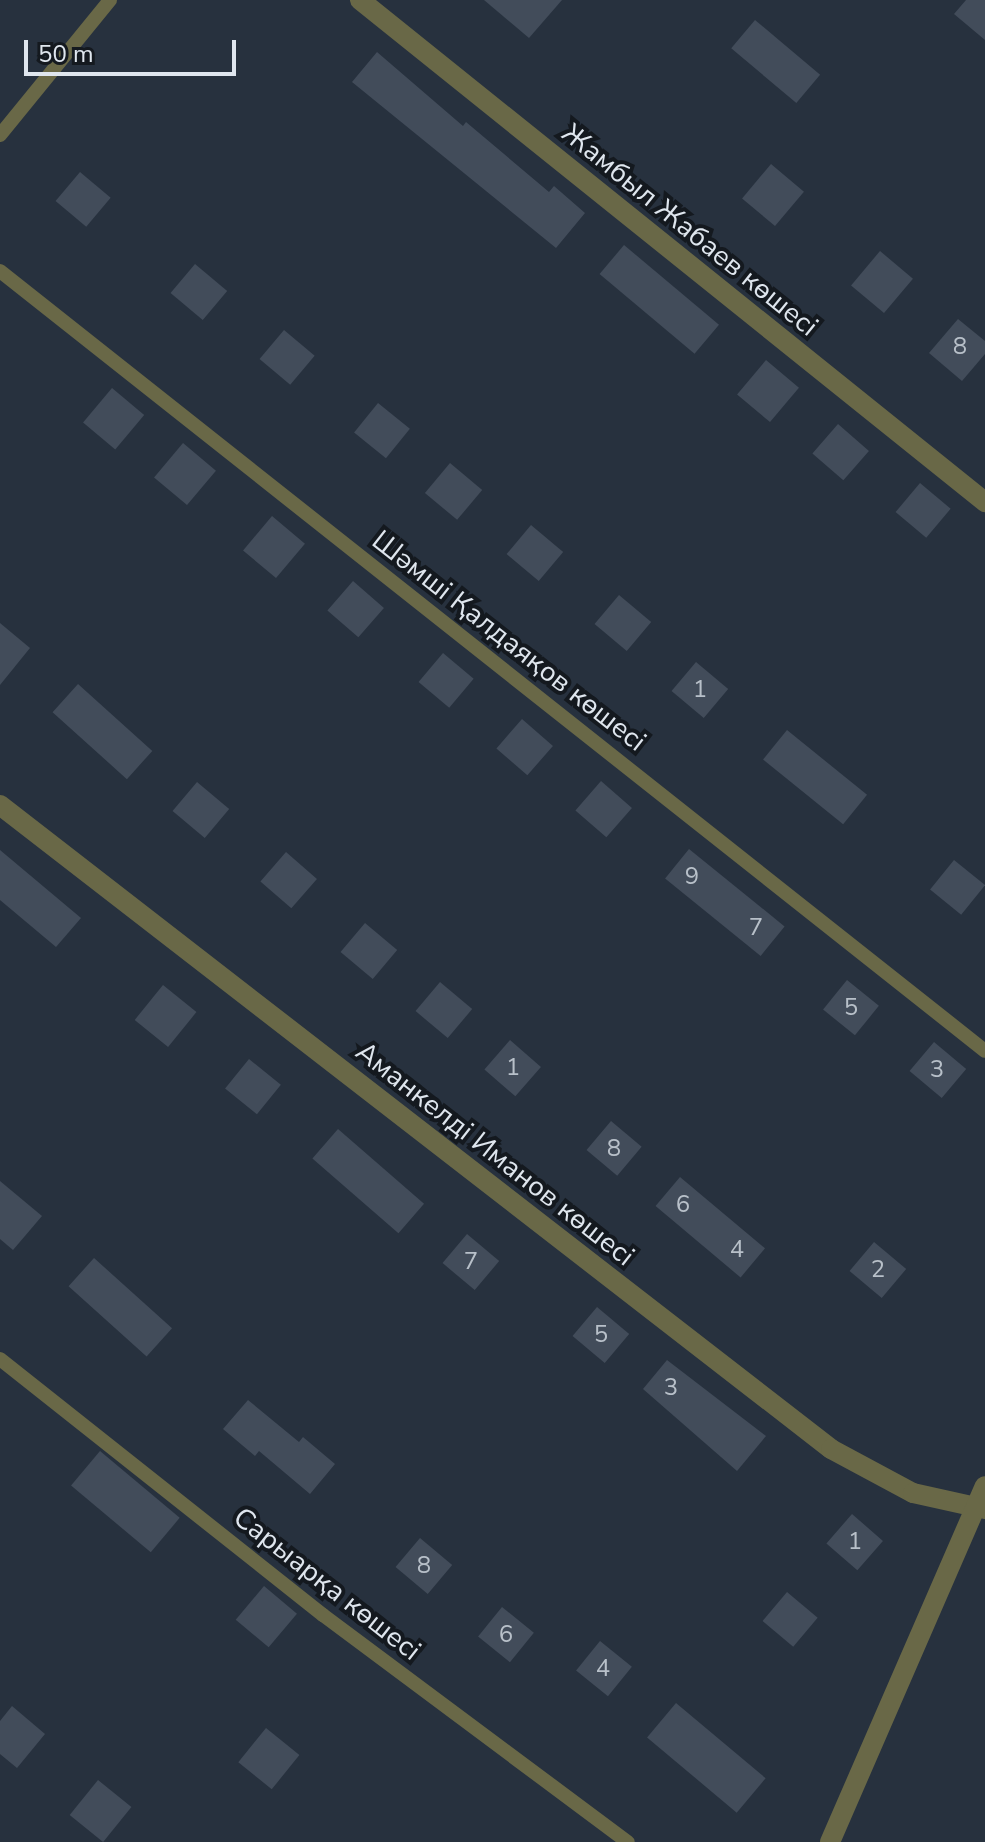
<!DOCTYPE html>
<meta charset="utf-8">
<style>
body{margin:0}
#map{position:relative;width:985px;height:1842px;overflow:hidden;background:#27313e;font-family:"Nunito Sans",sans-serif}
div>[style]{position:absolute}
.building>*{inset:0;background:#424c5a;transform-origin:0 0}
.service>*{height:14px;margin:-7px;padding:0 7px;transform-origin:7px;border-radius:7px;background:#696847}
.minor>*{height:20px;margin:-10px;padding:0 10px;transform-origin:10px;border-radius:10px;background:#696847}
span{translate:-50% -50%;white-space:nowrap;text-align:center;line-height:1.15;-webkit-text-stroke:8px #14191f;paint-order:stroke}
.number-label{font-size:24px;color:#b8c0c9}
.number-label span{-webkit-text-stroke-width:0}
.street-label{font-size:28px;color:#dfe6ee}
.scale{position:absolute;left:24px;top:40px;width:212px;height:36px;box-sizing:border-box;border:4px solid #dfe6ee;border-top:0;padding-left:10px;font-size:24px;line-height:28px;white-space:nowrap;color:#dfe6ee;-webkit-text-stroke:6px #14191f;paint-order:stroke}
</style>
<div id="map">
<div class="building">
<i style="clip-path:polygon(484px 0,562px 0,529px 38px)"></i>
<i style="clip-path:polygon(966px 0,985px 0,985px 40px,954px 14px)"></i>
<i style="left:755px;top:20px;width:85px;height:37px;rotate:40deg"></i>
<i style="clip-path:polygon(377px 52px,463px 126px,466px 122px,549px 192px,554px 186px,585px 213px,556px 248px,352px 82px)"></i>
<i style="left:771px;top:164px;width:43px;height:45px;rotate:40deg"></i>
<i style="left:80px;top:172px;width:40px;height:38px;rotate:40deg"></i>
<i style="left:624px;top:245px;width:124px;height:38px;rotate:40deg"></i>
<i style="left:880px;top:251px;width:43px;height:45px;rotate:40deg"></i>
<i style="left:195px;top:264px;width:42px;height:38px;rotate:40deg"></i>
<i style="clip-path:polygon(958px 319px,985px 341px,985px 354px,962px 381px,929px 353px)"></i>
<i style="left:284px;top:330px;width:40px;height:38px;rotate:40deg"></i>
<i style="left:766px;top:360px;width:43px;height:45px;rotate:40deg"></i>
<i style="left:112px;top:388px;width:42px;height:45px;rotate:40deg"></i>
<i style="left:378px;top:403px;width:41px;height:38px;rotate:39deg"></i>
<i style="left:838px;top:424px;width:41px;height:39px;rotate:41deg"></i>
<i style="left:183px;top:443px;width:43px;height:45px;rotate:40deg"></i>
<i style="left:450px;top:463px;width:42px;height:39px;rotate:40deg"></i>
<i style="left:920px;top:483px;width:40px;height:38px;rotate:40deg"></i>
<i style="left:272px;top:516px;width:43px;height:45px;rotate:40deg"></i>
<i style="left:531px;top:525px;width:42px;height:38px;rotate:40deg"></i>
<i style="left:353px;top:581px;width:41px;height:39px;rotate:41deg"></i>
<i style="left:619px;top:595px;width:42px;height:38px;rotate:40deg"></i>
<i style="clip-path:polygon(0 623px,30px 648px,0 685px)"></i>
<i style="left:443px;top:653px;width:40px;height:38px;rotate:40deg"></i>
<i style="left:696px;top:662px;width:42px;height:38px;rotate:40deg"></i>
<i style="left:78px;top:684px;width:100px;height:38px;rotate:42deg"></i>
<i style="left:522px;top:719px;width:41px;height:39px;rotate:41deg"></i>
<i style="left:787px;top:730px;width:103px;height:38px;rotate:39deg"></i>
<i style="left:601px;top:781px;width:41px;height:39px;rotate:41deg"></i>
<i style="left:197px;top:782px;width:42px;height:38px;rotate:40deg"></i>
<i style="left:689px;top:849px;width:123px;height:38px;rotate:39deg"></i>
<i style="clip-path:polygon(0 850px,81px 918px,56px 947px,0 900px)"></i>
<i style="left:286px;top:852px;width:41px;height:39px;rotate:41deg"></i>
<i style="left:954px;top:860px;width:40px;height:38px;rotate:39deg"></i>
<i style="left:365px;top:923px;width:42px;height:38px;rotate:40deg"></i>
<i style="left:847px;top:980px;width:41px;height:38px;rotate:39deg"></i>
<i style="left:440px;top:982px;width:42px;height:38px;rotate:40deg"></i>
<i style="left:163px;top:985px;width:43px;height:45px;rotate:39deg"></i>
<i style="left:510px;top:1040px;width:41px;height:39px;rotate:41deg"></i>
<i style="left:934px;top:1042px;width:42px;height:38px;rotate:40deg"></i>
<i style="left:249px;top:1059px;width:41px;height:38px;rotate:39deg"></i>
<i style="left:611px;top:1121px;width:40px;height:38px;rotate:40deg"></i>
<i style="left:338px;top:1129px;width:114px;height:39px;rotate:41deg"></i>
<i style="left:680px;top:1177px;width:111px;height:38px;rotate:40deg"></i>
<i style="clip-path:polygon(0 1181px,42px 1216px,13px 1250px,0 1239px)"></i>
<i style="left:467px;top:1234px;width:42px;height:38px;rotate:40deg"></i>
<i style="left:874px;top:1242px;width:42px;height:38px;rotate:40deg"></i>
<i style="left:94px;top:1258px;width:105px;height:38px;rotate:42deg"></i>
<i style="left:597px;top:1307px;width:42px;height:38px;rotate:40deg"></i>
<i style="clip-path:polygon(667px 1360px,766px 1436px,737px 1471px,643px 1389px)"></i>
<i style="clip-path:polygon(248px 1400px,299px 1442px,303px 1437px,335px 1464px,310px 1494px,259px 1451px,255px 1456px,223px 1429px)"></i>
<i style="left:100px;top:1451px;width:104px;height:45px;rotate:40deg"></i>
<i style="left:852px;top:1514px;width:41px;height:39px;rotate:41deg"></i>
<i style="left:420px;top:1538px;width:42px;height:38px;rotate:40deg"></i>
<i style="left:264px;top:1586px;width:43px;height:44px;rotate:40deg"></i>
<i style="left:787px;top:1592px;width:40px;height:38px;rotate:40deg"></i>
<i style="left:502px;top:1607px;width:41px;height:38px;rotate:39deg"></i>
<i style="left:600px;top:1641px;width:41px;height:38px;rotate:39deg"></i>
<i style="left:676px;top:1703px;width:117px;height:45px;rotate:40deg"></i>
<i style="clip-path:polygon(12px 1706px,45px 1734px,17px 1768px,0 1754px,0 1721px)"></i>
<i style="left:266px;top:1728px;width:43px;height:44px;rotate:39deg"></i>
<i style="left:98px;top:1780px;width:43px;height:45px;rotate:39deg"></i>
</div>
<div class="service">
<i style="left:0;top:135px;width:174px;rotate:-50.8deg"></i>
<i style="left:0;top:271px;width:1256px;rotate:38.37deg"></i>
<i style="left:0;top:1359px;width:412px;rotate:38.4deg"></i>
<i style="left:323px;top:1615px;width:380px;rotate:36.7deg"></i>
</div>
<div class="minor">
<i style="left:360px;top:0;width:802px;rotate:38.77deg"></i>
<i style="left:0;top:805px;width:1051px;rotate:37.77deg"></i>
<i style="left:831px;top:1449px;width:93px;rotate:28.2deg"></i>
<i style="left:913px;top:1493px;width:74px;rotate:12.5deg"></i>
<i style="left:830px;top:1842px;width:388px;rotate:-66.5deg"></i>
</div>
<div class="number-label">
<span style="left:960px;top:347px">8</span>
<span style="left:700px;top:690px">1</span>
<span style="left:692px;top:877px">9</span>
<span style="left:756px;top:928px">7</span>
<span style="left:851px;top:1008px">5</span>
<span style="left:513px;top:1068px">1</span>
<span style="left:937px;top:1070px">3</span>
<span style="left:614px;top:1149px">8</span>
<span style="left:683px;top:1205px">6</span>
<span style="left:737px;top:1250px">4</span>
<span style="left:471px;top:1262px">7</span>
<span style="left:878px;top:1270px">2</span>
<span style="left:601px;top:1335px">5</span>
<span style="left:671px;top:1388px">3</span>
<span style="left:855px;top:1542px">1</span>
<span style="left:424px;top:1566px">8</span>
<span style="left:506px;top:1635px">6</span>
<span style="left:603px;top:1669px">4</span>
</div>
<div class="street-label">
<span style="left:690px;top:230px;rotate:39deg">Жамбыл Жабаев көшесі</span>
<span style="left:509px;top:641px;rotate:38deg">Шәмші Қалдаяқов көшесі</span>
<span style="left:495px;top:1154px;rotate:38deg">Аманкелді Иманов көшесі</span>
<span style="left:327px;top:1584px;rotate:38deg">Сарыарқа көшесі</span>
</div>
<div class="scale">50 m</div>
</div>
